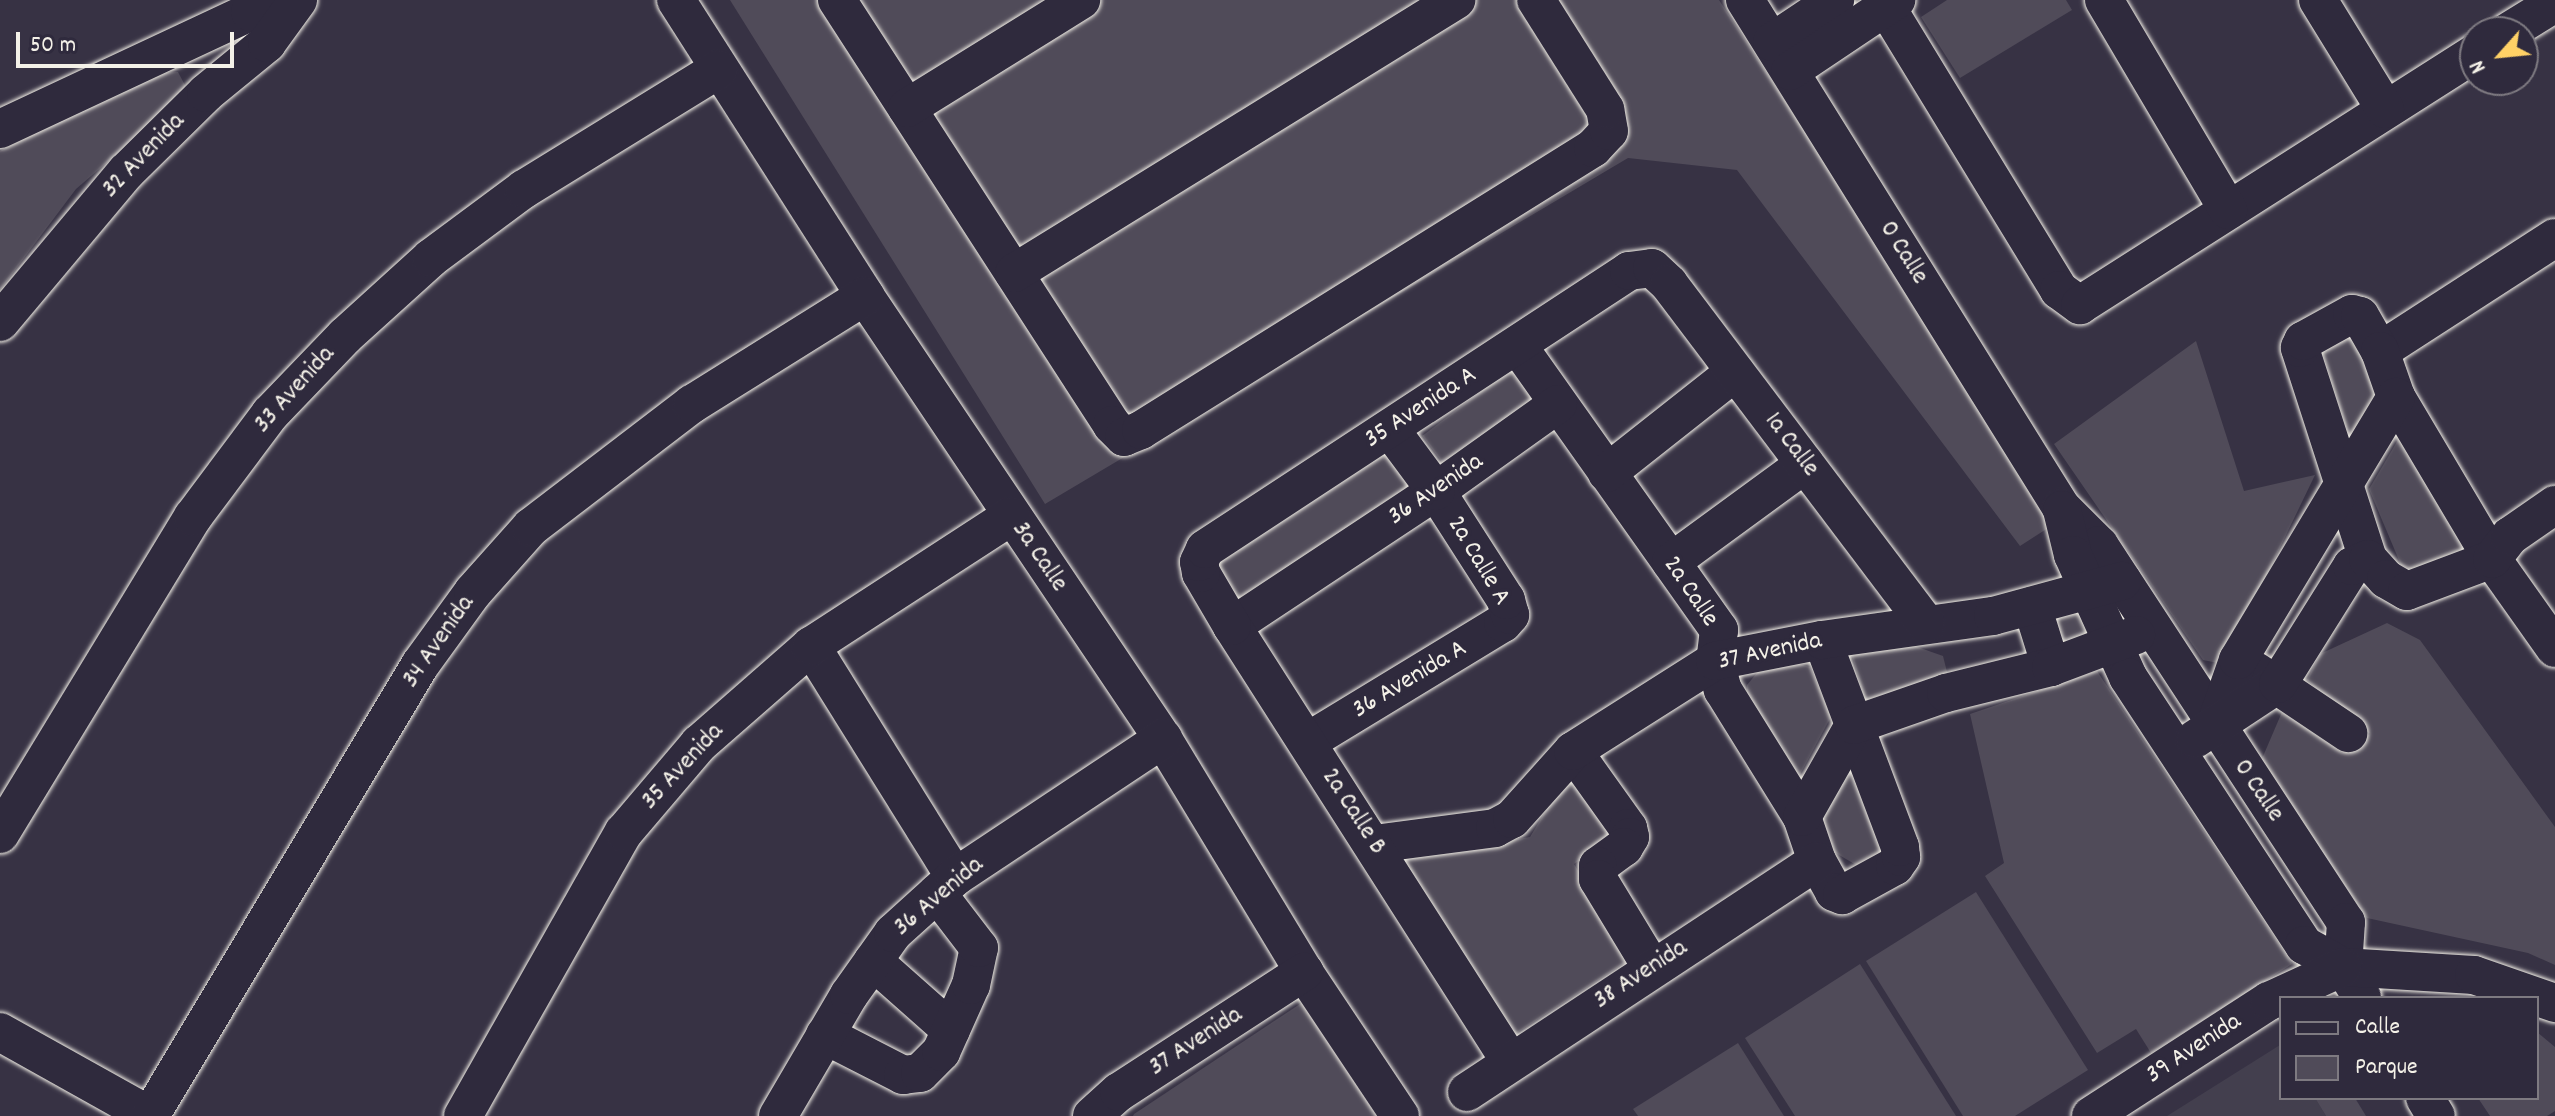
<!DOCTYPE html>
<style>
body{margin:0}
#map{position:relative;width:2555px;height:1116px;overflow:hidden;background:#373244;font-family:Dekko,sans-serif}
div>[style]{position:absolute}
.built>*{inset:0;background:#433f4e}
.green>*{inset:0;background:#504b59;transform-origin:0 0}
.roads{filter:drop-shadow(0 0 2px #f4f1e8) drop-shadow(0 0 2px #f4f1e8)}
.minor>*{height:38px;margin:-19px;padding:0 19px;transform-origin:19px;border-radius:19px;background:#2f2a3d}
span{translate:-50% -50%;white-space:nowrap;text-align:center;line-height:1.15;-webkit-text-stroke:7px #2f2a3d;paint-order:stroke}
.street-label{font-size:26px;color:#f4f1e8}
.legend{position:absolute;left:2279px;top:996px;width:260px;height:104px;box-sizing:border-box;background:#2f2a3d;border:2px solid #7e7a81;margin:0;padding:10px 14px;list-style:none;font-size:24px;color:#f4f1e8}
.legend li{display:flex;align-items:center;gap:16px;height:40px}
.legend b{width:40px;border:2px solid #7e7a81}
.north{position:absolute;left:2459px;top:16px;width:80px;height:80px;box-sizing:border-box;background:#2f2a3d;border:2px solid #7e7a81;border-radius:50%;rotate:243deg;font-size:22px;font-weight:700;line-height:32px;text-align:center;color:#f4f1e8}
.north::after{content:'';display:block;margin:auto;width:28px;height:36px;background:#ffd166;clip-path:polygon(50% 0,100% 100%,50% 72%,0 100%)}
.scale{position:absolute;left:16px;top:32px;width:218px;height:36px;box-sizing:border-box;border:4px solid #f4f1e8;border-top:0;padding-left:10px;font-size:24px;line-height:28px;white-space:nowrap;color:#f4f1e8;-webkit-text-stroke:6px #2f2a3d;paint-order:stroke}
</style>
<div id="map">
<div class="built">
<i style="clip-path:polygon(2280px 1045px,2281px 1098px,2315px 1098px,2326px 1116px,2167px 1116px)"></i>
</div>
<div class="green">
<i style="clip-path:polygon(730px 0,1719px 0,2059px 521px,2020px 546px,1737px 170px,1628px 158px,1045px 504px)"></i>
<i style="clip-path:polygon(1947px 0,2066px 0,2072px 10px,1960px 78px,1921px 17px)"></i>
<i style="clip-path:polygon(178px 72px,187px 89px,169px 109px,76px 189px,0 290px,0 151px,159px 73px)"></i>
<i style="clip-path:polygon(2347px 329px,2385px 397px,2354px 451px,2320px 344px)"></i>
<i style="clip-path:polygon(2196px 341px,2244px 491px,2315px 475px,2231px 649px,2218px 663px,2203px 660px,2054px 444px)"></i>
<i style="left:1519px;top:363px;width:46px;height:121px;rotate:53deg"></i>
<i style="clip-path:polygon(2405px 428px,2476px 547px,2427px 575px,2401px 565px,2369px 489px)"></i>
<i style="left:1391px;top:439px;width:55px;height:219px;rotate:56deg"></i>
<i style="left:2087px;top:610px;width:25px;height:34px;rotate:74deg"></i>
<i style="clip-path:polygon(2387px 623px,2420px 640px,2555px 827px,2555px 965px,2528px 953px,2367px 918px,2261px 761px,2282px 712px,2342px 753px,2370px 734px,2307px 680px,2320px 654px)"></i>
<i style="clip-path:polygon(1895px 639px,1943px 656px,1948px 676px,1865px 700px,1851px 652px)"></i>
<i style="clip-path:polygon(1792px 662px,1810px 667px,1831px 717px,1798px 778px,1747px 697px,1747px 685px,1761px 668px)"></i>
<i style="clip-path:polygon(2097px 671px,2292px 964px,2151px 1053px,2136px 1029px,2097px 1053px,1985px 876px,2004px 863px,1970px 714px)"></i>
<i style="clip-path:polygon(1846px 758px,1887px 850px,1868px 872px,1829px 849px,1818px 815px)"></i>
<i style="clip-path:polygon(1571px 769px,1614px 837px,1574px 864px,1632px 958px,1512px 1036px,1402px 858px,1530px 837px)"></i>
<i style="clip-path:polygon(1976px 892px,2088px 1070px,2015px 1116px,1963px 1116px,1866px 961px)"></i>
<i style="clip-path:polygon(1860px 964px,1956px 1116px,1795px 1116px,1745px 1038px)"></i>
<i style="clip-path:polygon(1303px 1002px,1376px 1116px,1133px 1116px,1134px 1114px)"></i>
<i style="clip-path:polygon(2537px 1032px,2555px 1047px,2555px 1111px,2547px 1116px,2490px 1116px,2478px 1098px,2537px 1098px)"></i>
<i style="clip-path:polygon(1738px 1043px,1784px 1116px,1638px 1116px,1633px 1109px)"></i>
<i style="clip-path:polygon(2315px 1098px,2355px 1098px,2366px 1116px,2326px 1116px)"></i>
</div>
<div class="roads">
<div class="minor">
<i style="left:676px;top:0;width:351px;rotate:57.4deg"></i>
<i style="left:865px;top:296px;width:534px;rotate:56.07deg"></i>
<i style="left:1163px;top:739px;width:272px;rotate:58.8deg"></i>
<i style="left:1304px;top:972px;width:173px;rotate:56.3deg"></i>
<i style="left:837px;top:0;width:506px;rotate:57.09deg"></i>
<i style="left:1112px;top:425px;width:17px;rotate:45deg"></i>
<i style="left:1124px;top:437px;width:18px;rotate:-22deg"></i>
<i style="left:1141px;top:430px;width:533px;rotate:-31.96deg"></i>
<i style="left:1593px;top:148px;width:23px;rotate:-47deg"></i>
<i style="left:1609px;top:131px;width:22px;rotate:-100deg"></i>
<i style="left:1605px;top:109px;width:129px;rotate:-122.3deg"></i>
<i style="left:1745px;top:0;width:597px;rotate:58.07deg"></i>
<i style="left:2061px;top:507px;width:54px;rotate:45deg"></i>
<i style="left:2099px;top:545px;width:451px;rotate:56.8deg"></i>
<i style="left:2346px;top:922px;width:45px;rotate:93.8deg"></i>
<i style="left:2343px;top:967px;width:36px;rotate:58deg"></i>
<i style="left:1882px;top:0;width:340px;rotate:58.6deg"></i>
<i style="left:2059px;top:290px;width:26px;rotate:36deg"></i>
<i style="left:2080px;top:305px;width:469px;rotate:-32.5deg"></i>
<i style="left:2104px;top:0;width:244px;rotate:59.4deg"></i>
<i style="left:2318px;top:0;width:128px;rotate:58.4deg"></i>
<i style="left:2508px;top:32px;width:55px;rotate:-31.7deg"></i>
<i style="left:1772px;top:42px;width:76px;rotate:-33.7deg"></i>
<i style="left:1790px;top:71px;width:128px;rotate:-33.8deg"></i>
<i style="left:907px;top:108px;width:205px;rotate:-31.8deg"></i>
<i style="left:0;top:129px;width:276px;rotate:-25.1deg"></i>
<i style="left:250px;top:12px;width:47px;rotate:-13.4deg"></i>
<i style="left:1014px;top:273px;width:520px;rotate:-31.7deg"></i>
<i style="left:0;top:322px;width:196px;rotate:-50deg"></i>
<i style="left:126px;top:172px;width:112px;rotate:-44.6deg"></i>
<i style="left:206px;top:93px;width:79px;rotate:-39.3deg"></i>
<i style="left:267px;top:43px;width:53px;rotate:-54.2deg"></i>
<i style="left:1518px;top:346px;width:348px;rotate:54.7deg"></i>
<i style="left:1719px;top:630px;width:31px;rotate:97deg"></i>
<i style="left:1715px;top:661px;width:30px;rotate:75deg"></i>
<i style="left:1723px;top:690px;width:150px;rotate:58.1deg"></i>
<i style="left:1802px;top:817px;width:46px;rotate:71.2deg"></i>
<i style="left:1817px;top:861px;width:35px;rotate:61deg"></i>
<i style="left:1834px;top:892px;width:9px;rotate:21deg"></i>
<i style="left:1842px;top:895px;width:60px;rotate:-28.7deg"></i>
<i style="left:1895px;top:866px;width:11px;rotate:-56deg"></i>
<i style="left:1901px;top:857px;width:10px;rotate:-96deg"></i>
<i style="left:1900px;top:847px;width:221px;rotate:-110.6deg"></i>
<i style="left:2380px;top:351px;width:208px;rotate:-32.9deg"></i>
<i style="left:1607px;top:473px;width:163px;rotate:-38.3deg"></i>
<i style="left:2062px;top:510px;width:46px;rotate:76.3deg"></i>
<i style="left:2073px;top:555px;width:134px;rotate:65.7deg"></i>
<i style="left:2128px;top:677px;width:321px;rotate:56.7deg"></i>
<i style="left:2304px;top:945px;width:45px;rotate:29.4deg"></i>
<i style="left:2343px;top:967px;width:131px;rotate:3.5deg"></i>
<i style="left:2474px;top:975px;width:86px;rotate:19.1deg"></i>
<i style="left:2368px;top:559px;width:222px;rotate:-107.9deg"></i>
<i style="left:2300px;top:348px;width:8px;rotate:-67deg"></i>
<i style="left:2303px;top:341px;width:56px;rotate:-28.9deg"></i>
<i style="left:2352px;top:314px;width:8px;rotate:14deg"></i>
<i style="left:2360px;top:316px;width:40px;rotate:60.3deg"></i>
<i style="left:2380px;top:351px;width:49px;rotate:70.8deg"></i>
<i style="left:2396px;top:397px;width:188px;rotate:59.3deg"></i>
<i style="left:2492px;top:559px;width:109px;rotate:54.7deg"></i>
<i style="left:1671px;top:562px;width:166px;rotate:-36.2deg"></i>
<i style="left:2032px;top:606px;width:64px;rotate:72.7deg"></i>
<i style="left:1232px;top:626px;width:245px;rotate:-33.5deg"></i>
<i style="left:1436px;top:491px;width:150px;rotate:-35.5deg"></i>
<i style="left:811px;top:646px;width:272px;rotate:58.1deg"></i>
<i style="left:2257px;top:672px;width:110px;rotate:33.8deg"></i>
<i style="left:2215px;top:726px;width:70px;rotate:-70.8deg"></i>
<i style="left:2238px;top:660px;width:307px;rotate:-59deg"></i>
<i style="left:2195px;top:739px;width:100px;rotate:-33.5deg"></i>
<i style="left:2278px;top:684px;width:139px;rotate:-57.9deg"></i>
<i style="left:2352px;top:566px;width:17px;rotate:-24deg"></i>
<i style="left:2368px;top:559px;width:27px;rotate:48deg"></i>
<i style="left:2386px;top:579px;width:24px;rotate:30deg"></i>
<i style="left:2407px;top:591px;width:91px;rotate:-20.6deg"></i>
<i style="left:2492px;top:559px;width:29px;rotate:-52deg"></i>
<i style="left:2510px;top:536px;width:55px;rotate:-34.6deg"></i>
<i style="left:1307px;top:742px;width:229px;rotate:-31.3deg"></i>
<i style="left:1503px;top:623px;width:11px;rotate:-49deg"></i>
<i style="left:1510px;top:615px;width:16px;rotate:-105deg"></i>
<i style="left:1506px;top:600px;width:130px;rotate:-122.7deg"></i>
<i style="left:1436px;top:491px;width:77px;rotate:-126.6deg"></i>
<i style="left:1573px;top:751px;width:95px;rotate:54.5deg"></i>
<i style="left:1628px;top:828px;width:9px;rotate:77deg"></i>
<i style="left:1630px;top:837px;width:12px;rotate:121deg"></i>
<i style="left:1624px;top:847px;width:32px;rotate:144deg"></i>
<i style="left:1598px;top:866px;width:13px;rotate:90deg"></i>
<i style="left:1598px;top:879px;width:104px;rotate:58.8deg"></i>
<i style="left:1802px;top:817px;width:106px;rotate:-60.5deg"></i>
<i style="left:1854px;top:725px;width:97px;rotate:-19.2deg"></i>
<i style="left:1946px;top:693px;width:108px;rotate:-13.9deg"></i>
<i style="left:2051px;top:667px;width:91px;rotate:-20.6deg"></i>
<i style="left:0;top:834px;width:371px;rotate:-58.7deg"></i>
<i style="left:193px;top:517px;width:129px;rotate:-53.2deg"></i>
<i style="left:270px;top:414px;width:108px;rotate:-46.1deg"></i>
<i style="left:345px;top:336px;width:116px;rotate:-42.2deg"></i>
<i style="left:431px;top:258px;width:116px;rotate:-36.6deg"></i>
<i style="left:524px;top:189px;width:229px;rotate:-31.6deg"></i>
<i style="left:1374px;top:844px;width:122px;rotate:-7.5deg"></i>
<i style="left:1495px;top:828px;width:19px;rotate:-28deg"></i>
<i style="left:1512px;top:819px;width:91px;rotate:-48.1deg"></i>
<i style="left:1573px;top:751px;width:168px;rotate:-32.4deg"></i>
<i style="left:1715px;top:661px;width:109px;rotate:-11.1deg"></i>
<i style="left:1822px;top:640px;width:173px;rotate:-8deg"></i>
<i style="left:1993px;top:616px;width:134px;rotate:-15.2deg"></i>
<i style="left:873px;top:961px;width:104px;rotate:41.5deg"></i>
<i style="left:0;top:1032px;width:172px;rotate:29.2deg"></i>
<i style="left:825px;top:1035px;width:88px;rotate:27.1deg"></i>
<i style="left:903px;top:1075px;width:17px;rotate:-7deg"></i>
<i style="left:920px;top:1073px;width:30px;rotate:-45deg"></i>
<i style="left:941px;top:1052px;width:73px;rotate:-65.9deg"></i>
<i style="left:971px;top:985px;width:38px;rotate:-78deg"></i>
<i style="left:979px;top:948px;width:69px;rotate:-127.4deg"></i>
<i style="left:1510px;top:1061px;width:516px;rotate:-122.58deg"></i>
<i style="left:1232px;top:626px;width:61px;rotate:-120.3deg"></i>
<i style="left:1201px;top:573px;width:11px;rotate:-100deg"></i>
<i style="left:1199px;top:562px;width:14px;rotate:-65deg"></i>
<i style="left:1205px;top:549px;width:507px;rotate:-33.25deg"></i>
<i style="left:1629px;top:271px;width:23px;rotate:-7deg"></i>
<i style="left:1652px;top:268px;width:23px;rotate:43deg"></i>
<i style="left:1669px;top:284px;width:426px;rotate:52.9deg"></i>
<i style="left:1467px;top:1092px;width:419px;rotate:-33.4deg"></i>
<i style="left:2425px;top:1098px;width:21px;rotate:59deg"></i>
<i style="left:150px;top:1116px;width:526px;rotate:-59.09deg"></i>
<i style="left:420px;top:665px;width:90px;rotate:-54deg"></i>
<i style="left:473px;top:592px;width:87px;rotate:-48.3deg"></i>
<i style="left:531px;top:527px;width:203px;rotate:-37.4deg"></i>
<i style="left:692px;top:404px;width:204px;rotate:-32deg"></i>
<i style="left:463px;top:1116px;width:326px;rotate:-60.5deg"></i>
<i style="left:624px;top:832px;width:116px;rotate:-49.6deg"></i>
<i style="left:699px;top:744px;width:149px;rotate:-41.2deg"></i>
<i style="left:811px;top:646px;width:239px;rotate:-33deg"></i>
<i style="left:778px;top:1116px;width:140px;rotate:-59.6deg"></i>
<i style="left:849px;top:995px;width:76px;rotate:-54.6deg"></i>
<i style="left:893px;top:933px;width:84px;rotate:-42.1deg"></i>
<i style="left:955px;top:877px;width:250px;rotate:-33.6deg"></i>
<i style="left:1092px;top:1116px;width:36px;rotate:-42deg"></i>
<i style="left:1119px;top:1092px;width:221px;rotate:-33deg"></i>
<i style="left:2091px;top:1116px;width:212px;rotate:-32.9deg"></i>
<i style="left:2269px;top:1001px;width:81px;rotate:-24.7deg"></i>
</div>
</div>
<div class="street-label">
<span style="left:144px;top:156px;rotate:-46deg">32 Avenida</span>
<span style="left:1903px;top:253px;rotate:58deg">0 Calle</span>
<span style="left:295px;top:390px;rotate:-48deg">33 Avenida</span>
<span style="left:1421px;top:408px;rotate:-33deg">35 Avenida A</span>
<span style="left:1791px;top:445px;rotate:53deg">1a Calle</span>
<span style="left:1436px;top:490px;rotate:-34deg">36 Avenida</span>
<span style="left:1039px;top:557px;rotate:56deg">3a Calle</span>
<span style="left:1478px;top:561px;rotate:59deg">2a Calle A</span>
<span style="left:1690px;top:592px;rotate:56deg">2a Calle</span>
<span style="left:439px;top:642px;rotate:-55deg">34 Avenida</span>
<span style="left:1770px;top:652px;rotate:-12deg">37 Avenida</span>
<span style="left:1410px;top:680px;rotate:-31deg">36 Avenida A</span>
<span style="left:683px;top:767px;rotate:-47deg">35 Avenida</span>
<span style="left:2258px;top:791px;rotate:56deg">0 Calle</span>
<span style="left:1353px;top:812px;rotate:57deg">2a Calle B</span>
<span style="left:939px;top:897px;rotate:-40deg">36 Avenida</span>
<span style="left:1641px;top:975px;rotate:-33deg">38 Avenida</span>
<span style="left:1196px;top:1042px;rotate:-33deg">37 Avenida</span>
<span style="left:2194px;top:1049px;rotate:-33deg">39 Avenida</span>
</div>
<ul class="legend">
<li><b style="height:10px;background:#2f2a3d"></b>Calle</li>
<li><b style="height:22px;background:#504b59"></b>Parque</li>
</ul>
<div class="north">N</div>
<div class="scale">50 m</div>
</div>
